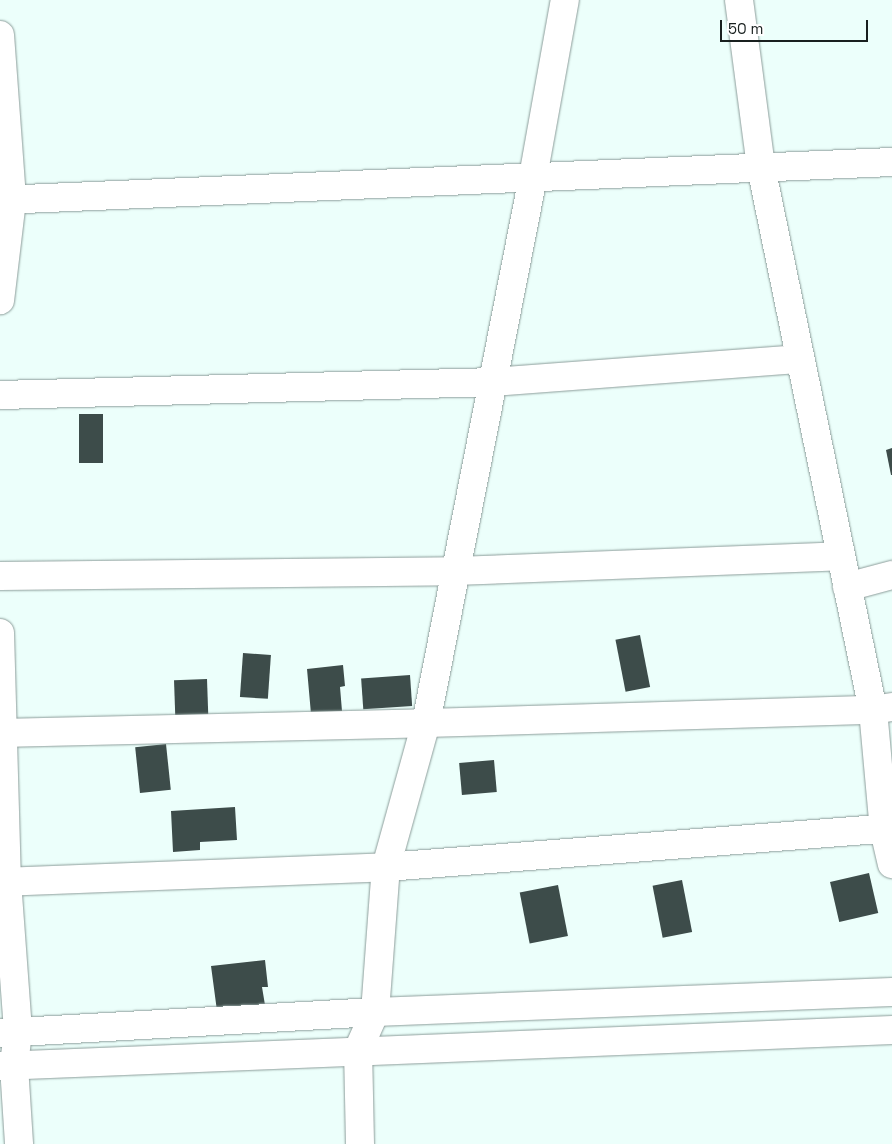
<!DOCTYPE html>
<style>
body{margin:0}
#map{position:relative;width:892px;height:1144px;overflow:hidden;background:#ecfffb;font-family:"Space Grotesk",sans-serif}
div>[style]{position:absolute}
.building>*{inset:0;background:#3d4c4a;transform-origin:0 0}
.roads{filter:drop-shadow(0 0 1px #8c9d9a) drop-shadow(0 0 1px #8c9d9a)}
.minor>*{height:28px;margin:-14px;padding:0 14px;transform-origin:14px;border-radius:14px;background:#fff}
span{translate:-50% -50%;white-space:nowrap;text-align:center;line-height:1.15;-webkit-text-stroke:5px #fff;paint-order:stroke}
.scale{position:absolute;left:720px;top:20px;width:148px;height:22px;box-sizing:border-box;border:2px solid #19201f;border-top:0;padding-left:6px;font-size:15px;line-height:18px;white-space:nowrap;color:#19201f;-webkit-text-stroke:4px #fff;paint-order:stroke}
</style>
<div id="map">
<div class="building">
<i style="left:79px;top:414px;width:24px;height:49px"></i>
<i style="clip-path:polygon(892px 448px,892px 475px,891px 475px,886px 450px)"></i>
<i style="left:640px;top:635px;width:53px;height:25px;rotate:79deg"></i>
<i style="left:243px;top:653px;width:28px;height:44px;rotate:4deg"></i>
<i style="clip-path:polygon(343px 665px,345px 686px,340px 687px,342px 711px,311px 714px,307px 669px)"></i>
<i style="left:410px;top:675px;width:31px;height:49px;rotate:86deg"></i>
<i style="left:207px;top:679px;width:37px;height:33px;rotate:88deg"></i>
<i style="left:166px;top:744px;width:46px;height:31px;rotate:84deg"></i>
<i style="left:494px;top:760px;width:32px;height:35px;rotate:85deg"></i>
<i style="clip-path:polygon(235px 807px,237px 840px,200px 842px,200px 850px,173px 852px,171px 811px)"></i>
<i style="left:869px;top:873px;width:41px;height:40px;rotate:77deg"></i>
<i style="left:682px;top:880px;width:53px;height:30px;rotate:79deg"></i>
<i style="left:558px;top:885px;width:52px;height:39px;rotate:79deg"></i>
<i style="clip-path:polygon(265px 960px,268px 987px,262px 987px,265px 1005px,217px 1011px,211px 966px)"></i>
</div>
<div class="roads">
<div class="minor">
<i style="left:739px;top:0;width:168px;rotate:82.5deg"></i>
<i style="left:761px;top:167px;width:554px;rotate:78.35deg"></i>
<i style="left:873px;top:710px;width:121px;rotate:84.8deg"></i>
<i style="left:884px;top:830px;width:35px;rotate:77deg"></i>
<i style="left:0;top:35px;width:165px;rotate:85.8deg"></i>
<i style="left:12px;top:200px;width:101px;rotate:96.8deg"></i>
<i style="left:0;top:200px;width:893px;rotate:-2.44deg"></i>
<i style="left:0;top:395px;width:493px;rotate:-1.5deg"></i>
<i style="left:493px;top:382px;width:308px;rotate:-4.3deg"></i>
<i style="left:0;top:576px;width:455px;rotate:-0.6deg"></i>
<i style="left:455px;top:571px;width:386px;rotate:-2.2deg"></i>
<i style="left:847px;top:587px;width:47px;rotate:-14.9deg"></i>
<i style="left:0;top:633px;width:248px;rotate:88.4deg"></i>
<i style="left:7px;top:881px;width:151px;rotate:85.8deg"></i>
<i style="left:18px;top:1032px;width:34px;rotate:97deg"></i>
<i style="left:14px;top:1066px;width:78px;rotate:86.3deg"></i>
<i style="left:0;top:733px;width:426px;rotate:-1.3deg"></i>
<i style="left:426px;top:723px;width:447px;rotate:-1.7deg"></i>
<i style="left:873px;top:710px;width:19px;rotate:-9deg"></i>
<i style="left:0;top:882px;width:386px;rotate:-2.2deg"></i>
<i style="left:386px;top:867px;width:508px;rotate:-4.41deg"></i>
<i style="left:0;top:1033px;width:376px;rotate:-3.2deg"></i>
<i style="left:375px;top:1012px;width:517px;rotate:-2.22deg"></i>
<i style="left:0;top:1066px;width:893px;rotate:-2.31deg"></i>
<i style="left:360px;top:1144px;width:94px;rotate:-91.2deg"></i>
<i style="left:358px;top:1050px;width:42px;rotate:-65.9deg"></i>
<i style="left:375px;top:1012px;width:145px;rotate:-85.7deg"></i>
<i style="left:386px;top:867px;width:149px;rotate:-74.5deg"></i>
<i style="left:426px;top:723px;width:556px;rotate:-78.91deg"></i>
<i style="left:533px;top:177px;width:180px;rotate:-79.8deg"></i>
</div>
</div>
<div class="scale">50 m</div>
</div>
